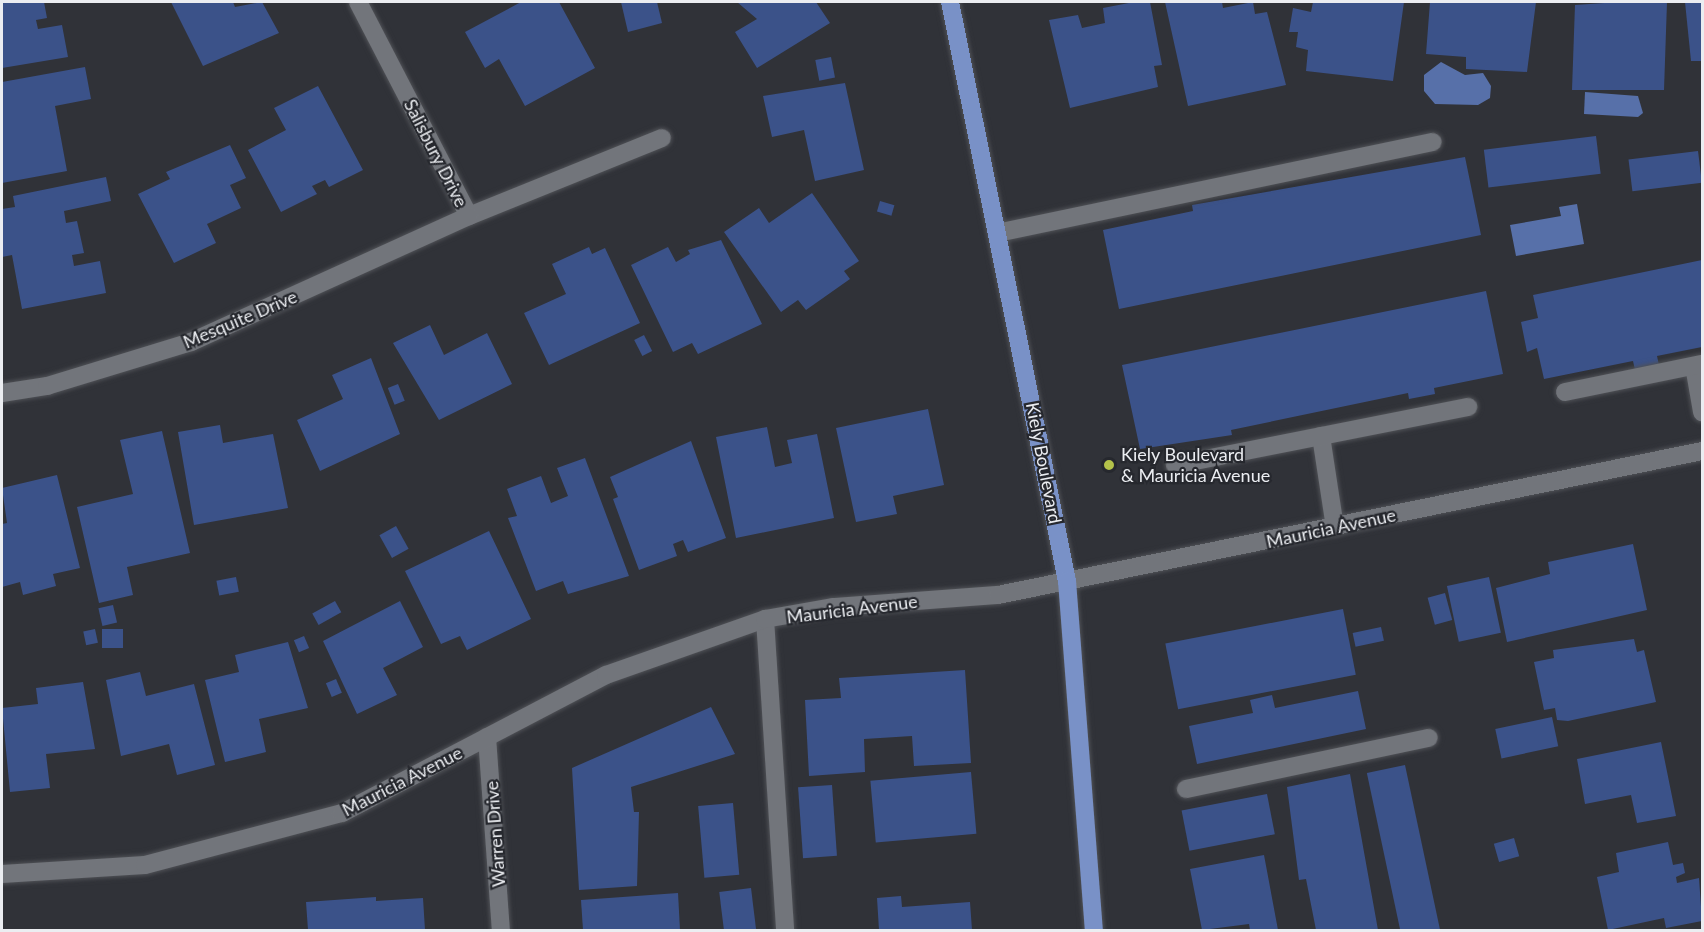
<!DOCTYPE html>
<style>
body{margin:0}
#map{position:relative;width:1704px;height:932px;overflow:hidden;background:#303238;font-family:Lato,sans-serif}
div>[style]{position:absolute}
.water>*{inset:0;background:#5770a9}
.building>*{inset:0;background:#3b5289;transform-origin:0 0}
.roads{filter:drop-shadow(0 0 2px #4f5156) drop-shadow(0 0 2px #4f5156)}
.minor>*{height:18px;margin:-9px;padding:0 9px;transform-origin:9px;border-radius:9px;background:#72757b}
.major>*{height:18px;margin:-9px;padding:0 9px;transform-origin:9px;border-radius:9px;background:#7991c7}
.dots>*{width:16px;height:16px;translate:-50% -50%;box-sizing:border-box;border:3px solid #26282e;border-radius:50%}
span{translate:-50% -50%;white-space:nowrap;text-align:center;line-height:1.15;-webkit-text-stroke:4.5px #26282e;paint-order:stroke}
.street-label{font-size:18px;color:#ebedf1}
.poi-label{font-size:18px;color:#ebedf1}
.left{translate:0 -50%;text-align:left}
.frame{position:absolute;inset:0;border:3px solid #ebedf1;pointer-events:none}
</style>
<div id="map">
<div class="water">
<i style="clip-path:polygon(1441px 62px,1465px 75px,1483px 73px,1491px 86px,1490px 98px,1478px 105px,1435px 104px,1424px 91px,1424px 75px)"></i>
<i style="clip-path:polygon(1585px 92px,1638px 96px,1643px 113px,1638px 117px,1584px 114px)"></i>
<i style="clip-path:polygon(1577px 204px,1584px 244px,1516px 256px,1510px 225px,1561px 216px,1559px 207px)"></i>
</div>
<div class="building">
<i style="clip-path:polygon(2px 2px,44px 2px,47px 18px,36px 20px,38px 29px,62px 25px,68px 57px,2px 68px)"></i>
<i style="clip-path:polygon(171px 2px,233px 2px,235px 7px,262px 2px,279px 33px,203px 66px)"></i>
<i style="clip-path:polygon(521px 2px,559px 2px,595px 68px,525px 106px,499px 59px,485px 68px,465px 32px)"></i>
<i style="clip-path:polygon(621px 2px,657px 2px,662px 23px,628px 32px)"></i>
<i style="clip-path:polygon(737px 2px,816px 2px,830px 23px,757px 68px,735px 32px,757px 19px)"></i>
<i style="clip-path:polygon(1134px 2px,1150px 2px,1162px 65px,1154px 66px,1158px 87px,1070px 108px,1049px 20px,1078px 15px,1082px 28px,1105px 23px,1103px 8px)"></i>
<i style="clip-path:polygon(1165px 2px,1222px 2px,1223px 8px,1253px 2px,1255px 14px,1267px 12px,1286px 85px,1188px 106px)"></i>
<i style="clip-path:polygon(1313px 2px,1404px 2px,1393px 81px,1306px 71px,1308px 50px,1296px 47px,1298px 32px,1289px 32px,1293px 8px,1311px 12px)"></i>
<i style="clip-path:polygon(1430px 2px,1536px 2px,1527px 72px,1466px 69px,1466px 57px,1426px 54px)"></i>
<i style="clip-path:polygon(1619px 2px,1667px 2px,1664px 90px,1572px 90px,1575px 5px)"></i>
<i style="clip-path:polygon(1685px 2px,1702px 2px,1702px 61px,1691px 61px)"></i>
<i style="left:831px;top:57px;width:21px;height:16px;rotate:79deg"></i>
<i style="clip-path:polygon(85px 67px,91px 99px,55px 106px,67px 171px,2px 183px,2px 82px)"></i>
<i style="clip-path:polygon(845px 83px,864px 170px,815px 181px,804px 130px,772px 137px,763px 96px)"></i>
<i style="clip-path:polygon(318px 86px,363px 170px,329px 187px,325px 180px,312px 186px,317px 194px,281px 212px,248px 150px,286px 130px,274px 108px)"></i>
<i style="left:1596px;top:136px;width:38px;height:113px;rotate:83deg"></i>
<i style="clip-path:polygon(230px 145px,246px 178px,230px 185px,241px 208px,207px 224px,216px 243px,174px 263px,138px 194px,170px 179px,166px 172px)"></i>
<i style="left:1698px;top:151px;width:32px;height:70px;rotate:83deg"></i>
<i style="clip-path:polygon(1465px 157px,1481px 235px,1119px 309px,1103px 230px,1193px 211px,1192px 205px)"></i>
<i style="clip-path:polygon(106px 177px,111px 201px,64px 211px,66px 223px,77px 221px,84px 253px,72px 255px,74px 266px,100px 261px,106px 293px,22px 309px,12px 255px,2px 257px,2px 209px,15px 207px,13px 196px)"></i>
<i style="clip-path:polygon(812px 193px,859px 261px,844px 271px,850px 279px,806px 310px,798px 300px,781px 312px,724px 232px,759px 208px,769px 223px)"></i>
<i style="left:880px;top:201px;width:15px;height:11px;rotate:16deg"></i>
<i style="clip-path:polygon(721px 240px,762px 324px,698px 354px,692px 343px,673px 352px,631px 265px,668px 247px,676px 262px,690px 254px,688px 250px)"></i>
<i style="clip-path:polygon(589px 247px,592px 254px,605px 248px,640px 323px,549px 365px,524px 313px,566px 294px,552px 264px)"></i>
<i style="clip-path:polygon(1702px 260px,1702px 347px,1657px 356px,1659px 365px,1635px 370px,1633px 361px,1544px 379px,1537px 348px,1527px 352px,1521px 322px,1538px 318px,1533px 295px)"></i>
<i style="clip-path:polygon(1486px 291px,1503px 374px,1434px 388px,1435px 394px,1409px 399px,1408px 393px,1231px 430px,1232px 435px,1140px 449px,1122px 365px)"></i>
<i style="clip-path:polygon(430px 325px,444px 355px,487px 333px,512px 384px,439px 420px,393px 343px)"></i>
<i style="left:644px;top:335px;width:18px;height:11px;rotate:63deg"></i>
<i style="clip-path:polygon(371px 358px,400px 434px,320px 471px,297px 420px,343px 399px,332px 375px)"></i>
<i style="left:398px;top:384px;width:18px;height:11px;rotate:68deg"></i>
<i style="clip-path:polygon(928px 409px,944px 485px,893px 496px,897px 514px,856px 522px,836px 428px)"></i>
<i style="clip-path:polygon(220px 425px,223px 443px,273px 434px,288px 508px,194px 525px,178px 432px)"></i>
<i style="clip-path:polygon(767px 427px,775px 467px,792px 463px,787px 440px,817px 434px,834px 518px,736px 538px,716px 437px)"></i>
<i style="clip-path:polygon(162px 431px,190px 553px,127px 567px,133px 595px,99px 603px,77px 507px,133px 494px,120px 440px)"></i>
<i style="clip-path:polygon(691px 441px,726px 538px,688px 552px,683px 540px,673px 544px,677px 556px,639px 570px,613px 499px,618px 497px,610px 477px)"></i>
<i style="clip-path:polygon(585px 458px,629px 576px,568px 594px,563px 581px,536px 591px,508px 518px,517px 516px,507px 489px,541px 476px,551px 503px,568px 496px,557px 468px)"></i>
<i style="clip-path:polygon(57px 475px,80px 568px,53px 574px,56px 586px,23px 595px,20px 582px,2px 587px,2px 524px,7px 523px,2px 488px)"></i>
<i style="left:396px;top:526px;width:26px;height:19px;rotate:61deg"></i>
<i style="clip-path:polygon(489px 531px,531px 619px,467px 650px,460px 636px,441px 644px,405px 571px)"></i>
<i style="clip-path:polygon(1633px 544px,1647px 610px,1507px 642px,1496px 588px,1550px 574px,1548px 562px)"></i>
<i style="left:236px;top:577px;width:15px;height:20px;rotate:79deg"></i>
<i style="left:1489px;top:577px;width:57px;height:43px;rotate:78deg"></i>
<i style="left:1445px;top:593px;width:28px;height:18px;rotate:75deg"></i>
<i style="left:335px;top:601px;width:13px;height:26px;rotate:61deg"></i>
<i style="clip-path:polygon(400px 601px,423px 647px,383px 668px,397px 695px,357px 714px,323px 641px)"></i>
<i style="left:113px;top:605px;width:18px;height:15px;rotate:77deg"></i>
<i style="left:1343px;top:609px;width:67px;height:181px;rotate:79deg"></i>
<i style="left:1381px;top:627px;width:14px;height:29px;rotate:78deg"></i>
<i style="left:95px;top:629px;width:14px;height:12px;rotate:78deg"></i>
<i style="left:102px;top:629px;width:21px;height:19px"></i>
<i style="left:304px;top:636px;width:13px;height:11px;rotate:67deg"></i>
<i style="clip-path:polygon(1634px 639px,1637px 652px,1644px 650px,1656px 702px,1568px 721px,1557px 720px,1555px 708px,1544px 710px,1534px 662px,1554px 658px,1553px 650px)"></i>
<i style="clip-path:polygon(288px 642px,308px 708px,259px 719px,266px 752px,225px 762px,205px 680px,239px 672px,235px 655px)"></i>
<i style="clip-path:polygon(965px 670px,971px 763px,914px 766px,912px 736px,864px 739px,865px 772px,809px 776px,805px 700px,841px 698px,839px 678px)"></i>
<i style="clip-path:polygon(140px 672px,146px 696px,194px 684px,215px 765px,177px 775px,169px 744px,121px 756px,106px 680px)"></i>
<i style="left:336px;top:679px;width:15px;height:11px;rotate:67deg"></i>
<i style="clip-path:polygon(83px 682px,95px 749px,46px 754px,50px 788px,10px 792px,2px 708px,38px 704px,36px 688px)"></i>
<i style="clip-path:polygon(1358px 691px,1366px 729px,1197px 764px,1189px 726px,1253px 713px,1250px 700px,1272px 695px,1275px 708px)"></i>
<i style="clip-path:polygon(711px 707px,735px 754px,631px 787px,634px 812px,639px 812px,637px 886px,579px 890px,572px 768px)"></i>
<i style="left:1552px;top:717px;width:30px;height:58px;rotate:78deg"></i>
<i style="clip-path:polygon(1661px 742px,1676px 816px,1637px 823px,1631px 795px,1585px 804px,1577px 759px)"></i>
<i style="left:1405px;top:765px;width:168px;height:39px;rotate:78deg"></i>
<i style="left:971px;top:772px;width:62px;height:101px;rotate:85deg"></i>
<i style="clip-path:polygon(1350px 774px,1378px 930px,1316px 930px,1306px 879px,1299px 880px,1287px 787px)"></i>
<i style="left:832px;top:785px;width:71px;height:34px;rotate:86deg"></i>
<i style="left:1267px;top:794px;width:41px;height:87px;rotate:79deg"></i>
<i style="left:733px;top:803px;width:72px;height:35px;rotate:85deg"></i>
<i style="left:1514px;top:838px;width:19px;height:21px;rotate:74deg"></i>
<i style="clip-path:polygon(1668px 842px,1673px 865px,1683px 863px,1685px 873px,1676px 877px,1677px 883px,1699px 878px,1702px 921px,1666px 928px,1664px 918px,1608px 930px,1597px 877px,1619px 872px,1616px 853px)"></i>
<i style="clip-path:polygon(1264px 855px,1278px 930px,1250px 930px,1249px 924px,1202px 930px,1190px 869px)"></i>
<i style="left:751px;top:888px;width:42px;height:32px;rotate:83deg"></i>
<i style="clip-path:polygon(678px 893px,680px 930px,583px 930px,581px 900px)"></i>
<i style="clip-path:polygon(901px 896px,902px 907px,970px 902px,972px 930px,879px 930px,877px 898px)"></i>
<i style="clip-path:polygon(376px 897px,376px 901px,423px 898px,425px 930px,308px 930px,306px 902px)"></i>
</div>
<div class="roads">
<div class="minor">
<i style="left:358px;top:2px;width:241px;rotate:62.6deg"></i>
<i style="left:469px;top:216px;width:208px;rotate:-22deg"></i>
<i style="left:997px;top:233px;width:445px;rotate:-11.8deg"></i>
<i style="left:1694px;top:366px;width:47px;rotate:80.1deg"></i>
<i style="left:1565px;top:392px;width:140px;rotate:-11.6deg"></i>
<i style="left:2px;top:393px;width:46px;rotate:-8.8deg"></i>
<i style="left:47px;top:386px;width:151px;rotate:-17deg"></i>
<i style="left:191px;top:342px;width:305px;rotate:-24.4deg"></i>
<i style="left:1321px;top:436px;width:92px;rotate:81.3deg"></i>
<i style="left:1175px;top:465px;width:299px;rotate:-11.2deg"></i>
<i style="left:765px;top:619px;width:312px;rotate:86.3deg"></i>
<i style="left:487px;top:737px;width:194px;rotate:85.9deg"></i>
<i style="left:1186px;top:789px;width:248px;rotate:-11.9deg"></i>
<i style="left:2px;top:874px;width:143px;rotate:-3.6deg"></i>
<i style="left:145px;top:865px;width:204px;rotate:-14.8deg"></i>
<i style="left:342px;top:813px;width:298px;rotate:-27.6deg"></i>
<i style="left:606px;top:675px;width:169px;rotate:-19.4deg"></i>
<i style="left:765px;top:619px;width:70px;rotate:-9.9deg"></i>
<i style="left:834px;top:607px;width:164px;rotate:-4.2deg"></i>
<i style="left:998px;top:595px;width:719px;rotate:-11.56deg"></i>
</div>
<div class="major">
<i style="left:950px;top:2px;width:591px;rotate:78.58deg"></i>
<i style="left:1067px;top:581px;width:350px;rotate:85.6deg"></i>
</div>
</div>
<div class="dots">
<i style="left:1109px;top:465px;background:#b4c24a"></i>
</div>
<div class="street-label">
<span style="left:436px;top:153px;rotate:63deg">Salisbury Drive</span>
<span style="left:240px;top:319px;rotate:-23deg">Mesquite Drive</span>
<span style="left:1044px;top:463px;rotate:79deg">Kiely Boulevard</span>
<span style="left:1331px;top:528px;rotate:-12deg">Mauricia Avenue</span>
<span style="left:852px;top:609px;rotate:-7deg">Mauricia Avenue</span>
<span style="left:402px;top:781px;rotate:-27deg">Mauricia Avenue</span>
<span style="left:495px;top:834px;rotate:-94deg">Warren Drive</span>
</div>
<div class="poi-label">
<span class="left" style="left:1121px;top:465px">Kiely Boulevard<br>&amp; Mauricia Avenue</span>
</div>
<div class="frame"></div>
</div>
